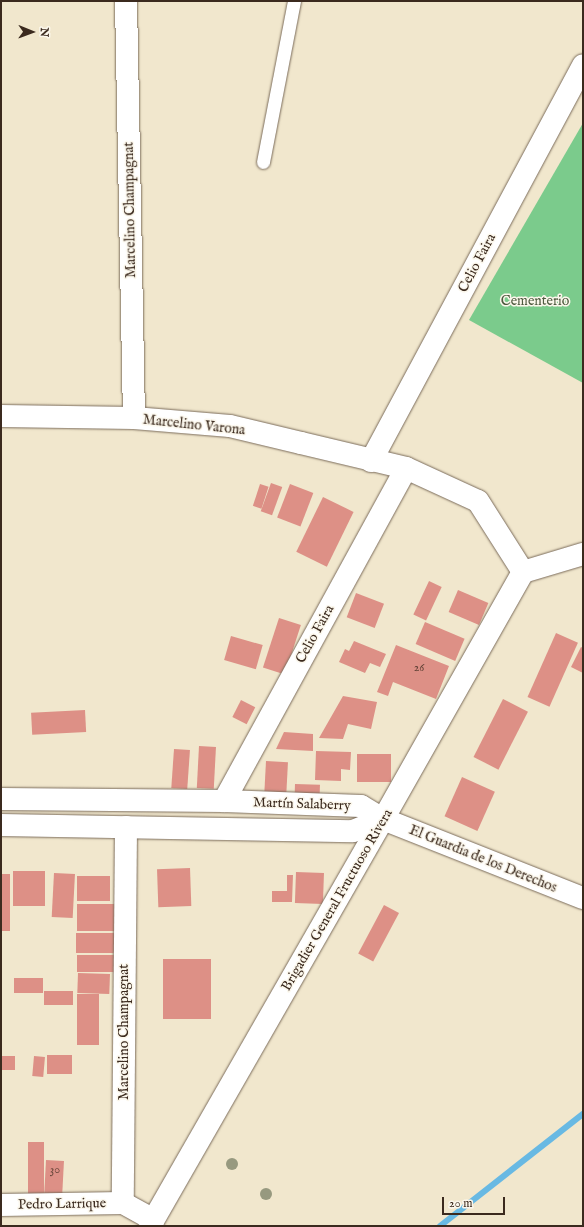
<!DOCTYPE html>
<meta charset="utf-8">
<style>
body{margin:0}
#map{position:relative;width:584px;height:1227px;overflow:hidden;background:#f1e7cd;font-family:"IM FELL English",serif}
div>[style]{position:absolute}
.green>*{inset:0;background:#7bcb8c}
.stream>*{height:6px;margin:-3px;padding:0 3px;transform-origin:3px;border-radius:3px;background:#68b9e3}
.building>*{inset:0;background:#dd9086;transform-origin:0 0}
.roads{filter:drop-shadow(0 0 1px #7b6c5b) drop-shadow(0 0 1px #7b6c5b)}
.service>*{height:13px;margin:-6.5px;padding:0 6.5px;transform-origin:6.5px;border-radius:6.5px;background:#fff}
.minor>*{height:22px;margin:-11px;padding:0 11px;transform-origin:11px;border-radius:11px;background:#fff}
.tertiary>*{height:22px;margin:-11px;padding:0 11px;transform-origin:11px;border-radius:11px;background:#fff}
.trees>*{width:12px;height:12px;margin:-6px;border-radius:50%;background:#97997f}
span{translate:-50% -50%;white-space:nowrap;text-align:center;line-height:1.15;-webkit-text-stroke:3px #fbf7ec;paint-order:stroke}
.number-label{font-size:12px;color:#644438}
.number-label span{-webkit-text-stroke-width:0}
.street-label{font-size:14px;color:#3b2a1e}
.park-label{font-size:14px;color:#4e5a3f}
.frame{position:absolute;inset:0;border:2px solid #3b2a1e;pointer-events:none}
.north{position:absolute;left:12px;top:12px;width:40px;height:40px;-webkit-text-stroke:3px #fbf7ec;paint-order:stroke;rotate:91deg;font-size:11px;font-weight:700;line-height:16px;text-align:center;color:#3b2a1e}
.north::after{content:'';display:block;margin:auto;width:14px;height:18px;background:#3b2a1e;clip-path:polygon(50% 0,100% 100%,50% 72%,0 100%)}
.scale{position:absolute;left:442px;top:1197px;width:63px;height:18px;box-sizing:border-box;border:2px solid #3b2a1e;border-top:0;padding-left:5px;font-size:12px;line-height:14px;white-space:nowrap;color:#3b2a1e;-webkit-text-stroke:3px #fbf7ec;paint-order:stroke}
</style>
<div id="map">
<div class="green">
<i style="clip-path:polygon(583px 123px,583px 383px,469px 320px)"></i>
</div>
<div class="stream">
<i style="left:440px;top:1226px;width:182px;rotate:-38.1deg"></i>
</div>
<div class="building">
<i style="left:271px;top:483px;width:12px;height:30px;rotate:20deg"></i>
<i style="left:260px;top:484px;width:9px;height:23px;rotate:18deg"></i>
<i style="left:290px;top:484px;width:25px;height:36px;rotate:21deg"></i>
<i style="left:323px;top:497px;width:34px;height:61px;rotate:26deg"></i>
<i style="left:429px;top:581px;width:14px;height:37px;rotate:25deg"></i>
<i style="left:458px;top:590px;width:33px;height:24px;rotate:23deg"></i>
<i style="left:356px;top:593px;width:30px;height:26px;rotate:21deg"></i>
<i style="left:279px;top:618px;width:23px;height:52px;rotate:18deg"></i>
<i style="left:425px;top:622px;width:43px;height:24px;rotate:23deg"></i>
<i style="left:556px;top:633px;width:24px;height:70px;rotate:24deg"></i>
<i style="left:231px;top:636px;width:33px;height:25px;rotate:16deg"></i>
<i style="clip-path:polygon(354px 641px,386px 654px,380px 667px,370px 663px,365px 673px,339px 662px,345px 649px,349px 651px)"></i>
<i style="clip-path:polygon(396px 645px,449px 666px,436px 699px,393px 682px,388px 696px,377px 692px)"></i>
<i style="clip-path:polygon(581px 647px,583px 648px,583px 673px,571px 667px)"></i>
<i style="clip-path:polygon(343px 696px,377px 702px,371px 729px,348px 724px,343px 739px,319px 738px)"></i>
<i style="left:503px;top:699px;width:28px;height:65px;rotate:27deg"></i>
<i style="left:241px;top:700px;width:16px;height:19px;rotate:27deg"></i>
<i style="left:85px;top:710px;width:22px;height:54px;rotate:87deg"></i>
<i style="clip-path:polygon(284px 732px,313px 734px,313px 751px,276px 749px)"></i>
<i style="left:199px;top:746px;width:17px;height:42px;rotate:3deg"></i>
<i style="left:174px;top:749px;width:16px;height:39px;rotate:4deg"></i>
<i style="clip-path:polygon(316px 751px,351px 752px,350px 770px,341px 769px,341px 781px,315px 780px)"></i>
<i style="left:357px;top:754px;width:34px;height:28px"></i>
<i style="left:266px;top:761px;width:22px;height:33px;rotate:3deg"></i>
<i style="left:462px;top:777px;width:36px;height:43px;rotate:24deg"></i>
<i style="left:295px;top:784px;width:25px;height:14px;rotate:2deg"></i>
<i style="left:190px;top:868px;width:38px;height:33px;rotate:88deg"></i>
<i style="left:13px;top:871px;width:32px;height:35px"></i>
<i style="left:296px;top:872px;width:28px;height:31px;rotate:2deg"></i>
<i style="left:54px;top:873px;width:21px;height:44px;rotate:3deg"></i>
<i style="left:1px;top:874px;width:9px;height:57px"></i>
<i style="clip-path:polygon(287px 875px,293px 875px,292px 902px,272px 902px,272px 891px,287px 891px)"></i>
<i style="left:77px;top:876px;width:33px;height:25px"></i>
<i style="left:116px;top:904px;width:27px;height:39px;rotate:90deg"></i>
<i style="left:384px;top:905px;width:17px;height:55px;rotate:28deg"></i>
<i style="left:76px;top:933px;width:40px;height:20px"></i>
<i style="left:77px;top:955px;width:39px;height:17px"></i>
<i style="left:163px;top:959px;width:48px;height:60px"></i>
<i style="left:78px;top:973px;width:32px;height:20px;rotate:2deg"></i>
<i style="left:14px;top:978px;width:29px;height:15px"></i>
<i style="left:44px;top:991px;width:29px;height:14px"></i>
<i style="left:77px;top:994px;width:22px;height:51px"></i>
<i style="left:47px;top:1055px;width:25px;height:19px"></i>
<i style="left:1px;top:1056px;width:14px;height:14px"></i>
<i style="left:34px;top:1056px;width:11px;height:20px;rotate:5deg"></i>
<i style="left:28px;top:1142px;width:16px;height:55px"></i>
<i style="left:46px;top:1160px;width:18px;height:36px;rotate:3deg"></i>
</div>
<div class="roads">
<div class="service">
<i style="left:263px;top:162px;width:164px;rotate:-79.1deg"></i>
</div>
<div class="minor">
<i style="left:126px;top:1px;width:417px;rotate:88.9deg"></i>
<i style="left:1px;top:416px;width:133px;rotate:0.9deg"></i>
<i style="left:134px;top:418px;width:96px;rotate:4.8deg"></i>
<i style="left:230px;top:426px;width:73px;rotate:13.5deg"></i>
<i style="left:301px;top:443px;width:108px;rotate:13.4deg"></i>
<i style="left:406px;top:468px;width:79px;rotate:24.6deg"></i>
<i style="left:478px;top:501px;width:84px;rotate:57.6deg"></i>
<i style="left:523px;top:572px;width:63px;rotate:-16.7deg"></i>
<i style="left:371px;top:461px;width:449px;rotate:-61.8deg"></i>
<i style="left:523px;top:572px;width:284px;rotate:119.5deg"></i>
<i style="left:383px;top:819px;width:215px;rotate:21.6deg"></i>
<i style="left:224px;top:801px;width:379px;rotate:-61.3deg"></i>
<i style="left:126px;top:827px;width:376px;rotate:90.5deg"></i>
<i style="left:123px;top:1203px;width:35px;rotate:29deg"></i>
<i style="left:1px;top:1205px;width:122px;rotate:-0.9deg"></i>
</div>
<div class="tertiary">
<i style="left:1px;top:799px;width:223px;rotate:0.5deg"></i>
<i style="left:224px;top:801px;width:137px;rotate:2.1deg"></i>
<i style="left:361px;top:806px;width:26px;rotate:31deg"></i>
<i style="left:1px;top:825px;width:352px;rotate:1deg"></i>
<i style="left:353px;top:831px;width:32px;rotate:-22deg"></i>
<i style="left:150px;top:1226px;width:469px;rotate:-60.2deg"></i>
</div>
</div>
<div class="trees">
<i style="left:232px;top:1164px"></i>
<i style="left:266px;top:1194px"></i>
</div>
<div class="number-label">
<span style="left:419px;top:668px">26</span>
<span style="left:55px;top:1170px">30</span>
</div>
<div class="street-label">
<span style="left:130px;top:210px;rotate:-91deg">Marcelino Champagnat</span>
<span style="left:477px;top:263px;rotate:-62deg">Celio Faira</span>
<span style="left:194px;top:425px;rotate:6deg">Marcelino Varona</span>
<span style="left:315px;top:634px;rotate:-61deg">Celio Faira</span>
<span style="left:302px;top:804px;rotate:2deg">Martín Salaberry</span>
<span style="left:483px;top:859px;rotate:22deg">El Guardia de los Derechos</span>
<span style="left:337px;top:900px;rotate:-60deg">Brigadier General Fructuoso Rivera</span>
<span style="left:124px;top:1032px;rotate:-90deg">Marcelino Champagnat</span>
<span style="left:62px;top:1204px;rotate:-1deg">Pedro Larrique</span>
</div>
<div class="park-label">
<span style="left:535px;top:301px">Cementerio</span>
</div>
<div class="frame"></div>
<div class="north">N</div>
<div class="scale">20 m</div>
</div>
